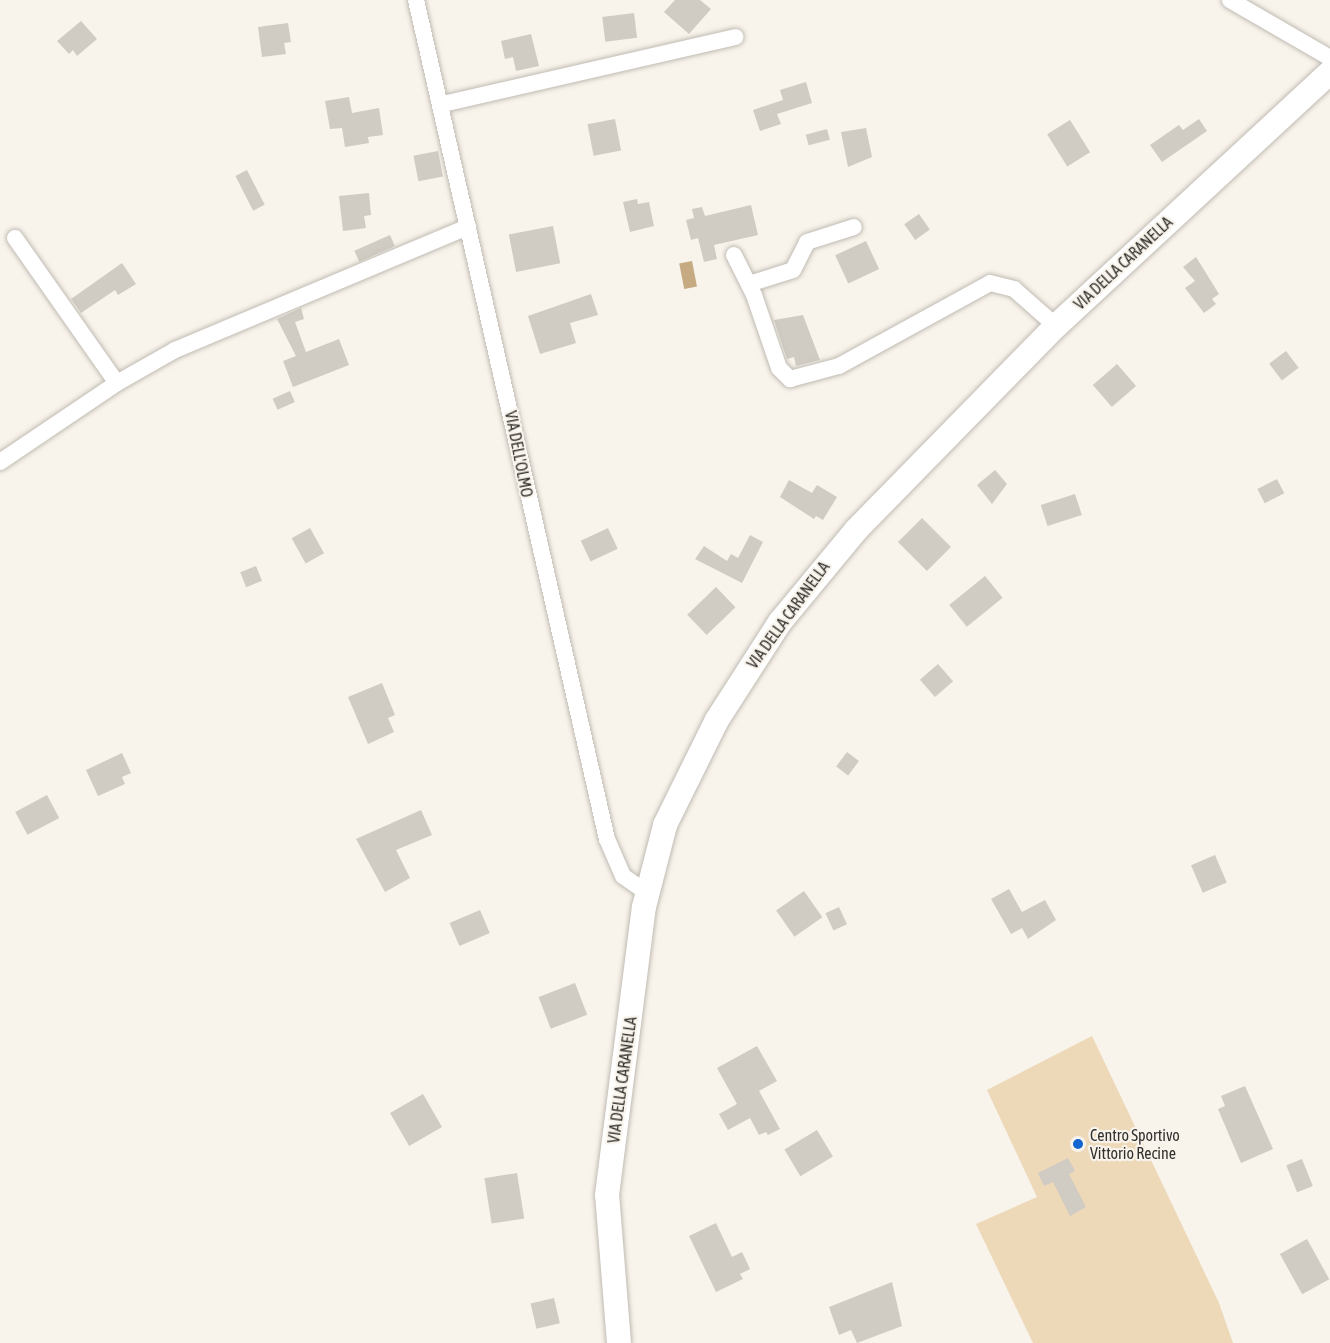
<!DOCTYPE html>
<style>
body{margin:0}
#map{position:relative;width:1330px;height:1343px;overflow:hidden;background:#f8f3eb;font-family:"Asap Condensed",sans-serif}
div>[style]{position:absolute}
.green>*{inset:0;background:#edd8b8}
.water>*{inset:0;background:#c5aa82;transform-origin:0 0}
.building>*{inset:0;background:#d0cbc3;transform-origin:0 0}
.roads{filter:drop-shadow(0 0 2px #c0bbb3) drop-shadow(0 0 2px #c0bbb3)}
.minor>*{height:16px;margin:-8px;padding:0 8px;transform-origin:8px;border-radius:8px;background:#fff}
.secondary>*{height:24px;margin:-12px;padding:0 12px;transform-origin:12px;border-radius:12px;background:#fff}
.dots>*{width:16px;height:16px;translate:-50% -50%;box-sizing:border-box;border:3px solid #f8f3eb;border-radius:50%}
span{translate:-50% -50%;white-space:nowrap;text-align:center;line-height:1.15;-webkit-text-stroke:4.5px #f8f3eb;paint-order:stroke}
.street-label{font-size:16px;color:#32302d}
.poi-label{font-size:16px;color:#32302d}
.left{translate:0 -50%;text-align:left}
</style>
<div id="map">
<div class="green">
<i style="clip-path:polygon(1092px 1036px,1219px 1303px,1233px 1343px,1033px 1343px,976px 1224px,1037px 1197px,987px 1090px)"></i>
</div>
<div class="water">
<i style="left:692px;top:261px;width:26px;height:13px;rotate:79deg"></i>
</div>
<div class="building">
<i style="clip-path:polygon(675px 0,700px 0,711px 9px,689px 34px,664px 12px)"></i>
<i style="left:634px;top:13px;width:25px;height:32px;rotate:83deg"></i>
<i style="clip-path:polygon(81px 21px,97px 39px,77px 56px,73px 50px,69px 54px,57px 41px)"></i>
<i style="clip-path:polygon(288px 23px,291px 42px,284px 43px,286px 54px,262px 57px,258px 27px)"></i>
<i style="clip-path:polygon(531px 34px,539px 66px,516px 71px,513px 57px,505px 59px,501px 41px)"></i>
<i style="clip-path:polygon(806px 82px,812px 103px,777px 114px,781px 124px,760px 131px,753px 110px,783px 100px,780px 90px)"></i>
<i style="clip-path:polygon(349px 97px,352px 113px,379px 108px,383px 135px,368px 137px,369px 143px,345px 147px,342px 128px,330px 129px,325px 101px)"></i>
<i style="left:615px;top:119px;width:32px;height:28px;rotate:79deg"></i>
<i style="clip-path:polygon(1199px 119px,1207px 131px,1162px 162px,1150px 145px,1179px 125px,1183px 130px)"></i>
<i style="left:1070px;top:120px;width:38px;height:27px;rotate:58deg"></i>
<i style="clip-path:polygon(866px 128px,872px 157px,848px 167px,841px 132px)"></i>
<i style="left:827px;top:129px;width:11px;height:22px;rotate:75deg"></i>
<i style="left:438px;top:151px;width:26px;height:25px;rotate:79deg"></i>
<i style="left:247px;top:170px;width:39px;height:13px;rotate:63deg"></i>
<i style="clip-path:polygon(369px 193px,371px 215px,364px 216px,366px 228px,343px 231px,339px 196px)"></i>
<i style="clip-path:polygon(637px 199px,638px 204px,649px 202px,654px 226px,630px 232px,623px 202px)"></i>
<i style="clip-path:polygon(751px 205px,758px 235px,714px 245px,717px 259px,704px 262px,698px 238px,691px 240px,686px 220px,694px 218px,692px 209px,702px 207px,705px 216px)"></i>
<i style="left:919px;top:214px;width:19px;height:18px;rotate:55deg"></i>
<i style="left:553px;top:226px;width:38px;height:45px;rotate:79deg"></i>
<i style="left:390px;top:235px;width:12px;height:39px;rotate:66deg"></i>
<i style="left:866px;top:241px;width:31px;height:34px;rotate:65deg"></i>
<i style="clip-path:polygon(1196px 257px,1219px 294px,1212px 299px,1216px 304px,1204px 313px,1185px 288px,1195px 281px,1183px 267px)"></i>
<i style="clip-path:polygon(122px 263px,136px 284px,118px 295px,115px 290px,81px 313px,71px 299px)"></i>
<i style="clip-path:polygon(591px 294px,598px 315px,570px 323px,576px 343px,540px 354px,528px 316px)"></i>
<i style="clip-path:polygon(301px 308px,304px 319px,295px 322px,306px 352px,339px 339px,349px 365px,293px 387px,283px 361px,296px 356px,277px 319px)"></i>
<i style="clip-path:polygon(803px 315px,820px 360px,796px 366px,794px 357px,787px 359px,774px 320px)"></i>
<i style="left:1286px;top:351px;width:21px;height:21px;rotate:53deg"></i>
<i style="left:1117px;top:364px;width:29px;height:32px;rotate:49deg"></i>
<i style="left:290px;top:391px;width:12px;height:19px;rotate:66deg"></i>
<i style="clip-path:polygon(995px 470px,1007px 484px,992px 504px,977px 485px)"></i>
<i style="left:1277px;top:479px;width:16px;height:22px;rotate:63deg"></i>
<i style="clip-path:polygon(789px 480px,812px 493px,817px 485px,837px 497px,823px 520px,816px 516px,814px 519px,780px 497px)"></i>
<i style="left:1075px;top:494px;width:22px;height:36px;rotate:72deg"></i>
<i style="left:922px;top:518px;width:41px;height:34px;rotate:45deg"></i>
<i style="left:310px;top:528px;width:29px;height:21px;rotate:61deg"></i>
<i style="left:608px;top:528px;width:23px;height:30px;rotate:65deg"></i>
<i style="clip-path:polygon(750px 535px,763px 542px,742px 583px,695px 559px,704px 546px,727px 561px,731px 554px,738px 558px)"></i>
<i style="left:256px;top:566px;width:16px;height:17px;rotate:68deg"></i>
<i style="left:985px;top:576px;width:28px;height:46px;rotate:51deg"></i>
<i style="left:716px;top:587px;width:28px;height:40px;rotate:46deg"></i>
<i style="left:938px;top:664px;width:23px;height:24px;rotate:49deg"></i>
<i style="clip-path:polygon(382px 683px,395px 715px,388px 718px,394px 732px,368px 744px,348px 697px)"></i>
<i style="left:847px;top:752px;width:15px;height:18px;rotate:37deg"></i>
<i style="clip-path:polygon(122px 753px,131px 773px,122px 777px,125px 784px,98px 796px,86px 770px)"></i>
<i style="left:47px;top:795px;width:26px;height:36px;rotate:62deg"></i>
<i style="clip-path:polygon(421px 810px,432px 835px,396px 850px,410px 878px,385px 892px,356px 839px)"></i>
<i style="left:1215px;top:855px;width:30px;height:26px;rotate:67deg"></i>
<i style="clip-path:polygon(1009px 889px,1022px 912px,1045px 900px,1056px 920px,1028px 939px,1022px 928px,1011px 934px,991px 899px)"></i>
<i style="left:804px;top:891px;width:32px;height:34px;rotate:55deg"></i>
<i style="left:839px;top:907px;width:19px;height:15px;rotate:65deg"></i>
<i style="left:480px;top:910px;width:25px;height:33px;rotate:67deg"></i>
<i style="left:575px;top:983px;width:34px;height:39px;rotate:69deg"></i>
<i style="clip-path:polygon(757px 1046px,777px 1081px,759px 1091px,780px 1129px,768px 1135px,766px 1132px,759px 1135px,750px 1118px,728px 1130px,719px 1114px,737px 1104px,717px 1068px)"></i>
<i style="clip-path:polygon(1245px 1086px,1273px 1149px,1241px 1163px,1218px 1109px,1225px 1106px,1221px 1096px)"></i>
<i style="left:423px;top:1094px;width:38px;height:38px;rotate:60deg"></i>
<i style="left:817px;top:1130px;width:31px;height:38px;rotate:59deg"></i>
<i style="clip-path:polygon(1068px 1158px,1075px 1171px,1069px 1174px,1086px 1207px,1070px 1216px,1053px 1182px,1044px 1186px,1038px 1173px)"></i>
<i style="left:1302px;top:1159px;width:29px;height:17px;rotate:68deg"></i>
<i style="left:517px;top:1173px;width:46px;height:33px;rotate:81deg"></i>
<i style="clip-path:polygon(716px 1223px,732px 1257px,742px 1252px,750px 1269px,740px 1274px,743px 1279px,716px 1292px,689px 1236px)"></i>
<i style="left:1307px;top:1239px;width:46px;height:31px;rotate:61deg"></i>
<i style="clip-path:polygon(892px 1282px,902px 1326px,857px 1343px,851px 1330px,839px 1335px,829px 1307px)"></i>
<i style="left:554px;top:1298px;width:26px;height:24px;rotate:77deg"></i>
</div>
<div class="roads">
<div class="minor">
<i style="left:416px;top:0;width:860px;rotate:77.18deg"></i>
<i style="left:607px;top:839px;width:40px;rotate:66.6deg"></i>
<i style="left:623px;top:876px;width:29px;rotate:35deg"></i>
<i style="left:1230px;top:0;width:116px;rotate:30.1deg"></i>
<i style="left:443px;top:104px;width:300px;rotate:-12.9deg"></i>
<i style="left:15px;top:238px;width:177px;rotate:54.9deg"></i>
<i style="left:734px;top:255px;width:45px;rotate:63.4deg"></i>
<i style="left:754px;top:295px;width:77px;rotate:71.1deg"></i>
<i style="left:779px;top:368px;width:16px;rotate:45deg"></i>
<i style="left:790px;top:379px;width:51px;rotate:-14.9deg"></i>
<i style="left:839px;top:366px;width:172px;rotate:-28.8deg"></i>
<i style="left:990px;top:283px;width:25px;rotate:14deg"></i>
<i style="left:1014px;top:289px;width:56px;rotate:41.4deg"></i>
<i style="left:749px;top:284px;width:46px;rotate:-17.7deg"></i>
<i style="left:793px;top:270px;width:31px;rotate:-63deg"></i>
<i style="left:807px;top:242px;width:49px;rotate:-17.7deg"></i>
<i style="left:0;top:462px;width:141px;rotate:-34deg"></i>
<i style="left:117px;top:383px;width:67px;rotate:-29.6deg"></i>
<i style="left:175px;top:350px;width:318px;rotate:-22.8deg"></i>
</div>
<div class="secondary">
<i style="left:619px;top:1343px;width:148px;rotate:-94.6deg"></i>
<i style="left:607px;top:1195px;width:290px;rotate:-82.7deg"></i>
<i style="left:644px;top:907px;width:85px;rotate:-75.6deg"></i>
<i style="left:665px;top:825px;width:117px;rotate:-63.7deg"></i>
<i style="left:717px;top:720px;width:117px;rotate:-57.3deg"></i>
<i style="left:780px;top:622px;width:119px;rotate:-50.4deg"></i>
<i style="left:856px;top:530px;width:286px;rotate:-45.6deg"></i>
<i style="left:1056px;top:326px;width:374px;rotate:-42.8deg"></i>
</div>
</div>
<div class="dots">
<i style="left:1078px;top:1144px;background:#1365cf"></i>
</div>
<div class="street-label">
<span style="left:1123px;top:263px;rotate:-43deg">VIA DELLA CARANELLA</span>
<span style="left:519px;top:454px;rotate:79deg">VIA DELL'OLMO</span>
<span style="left:788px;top:615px;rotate:-54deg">VIA DELLA CARANELLA</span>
<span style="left:622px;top:1080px;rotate:-82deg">VIA DELLA CARANELLA</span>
</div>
<div class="poi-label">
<span class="left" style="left:1090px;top:1144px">Centro Sportivo<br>Vittorio Recine</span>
</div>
</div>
